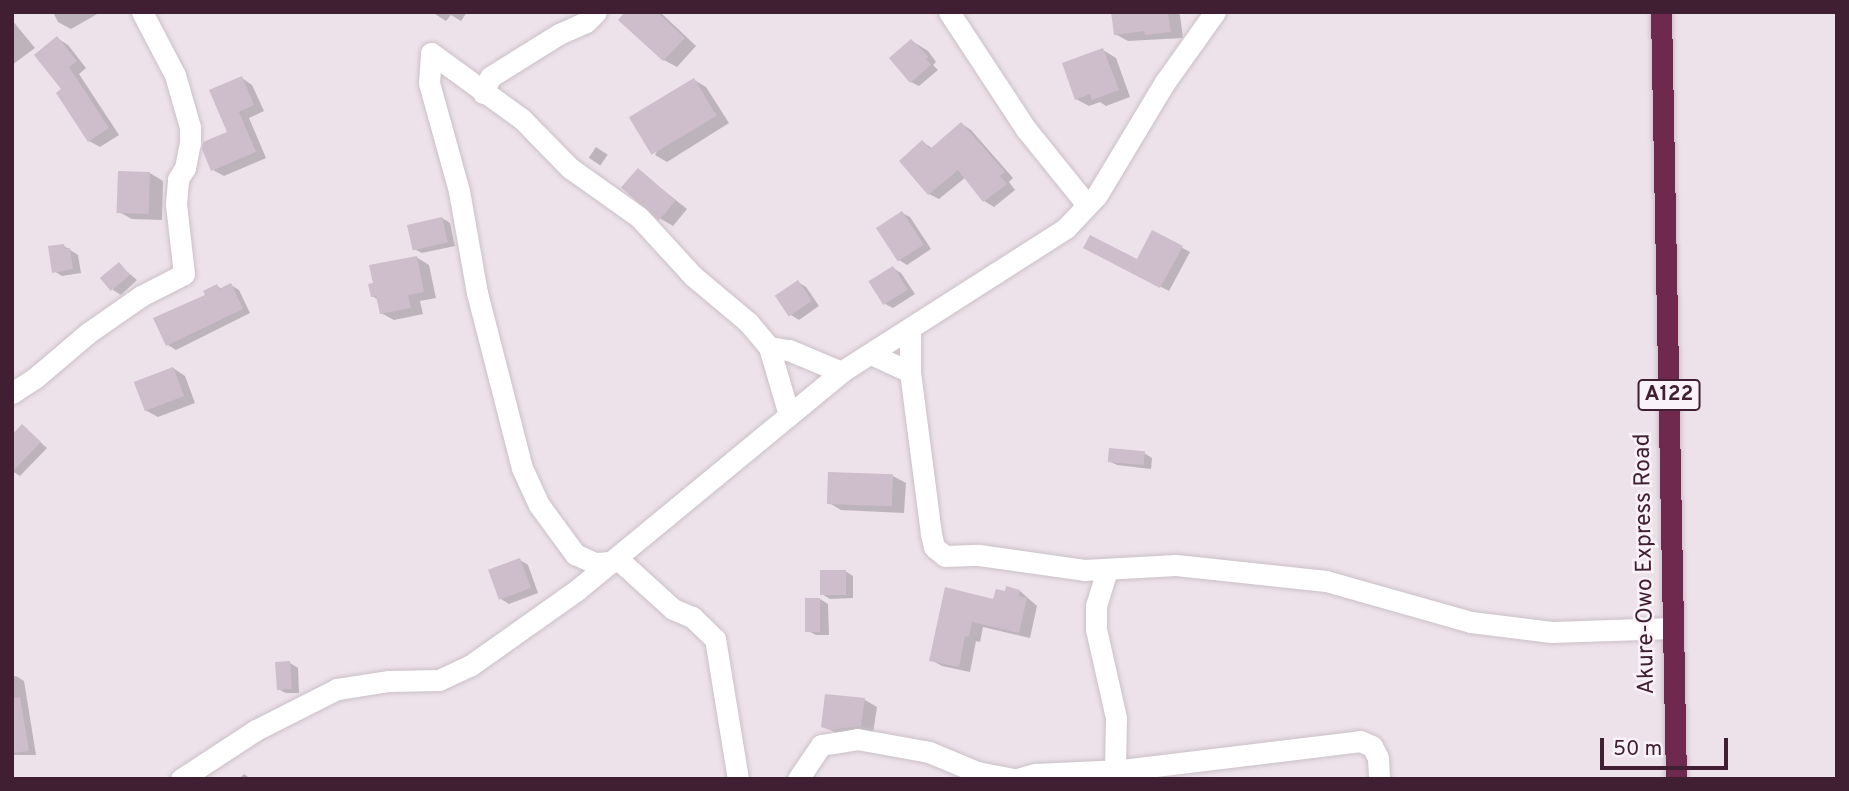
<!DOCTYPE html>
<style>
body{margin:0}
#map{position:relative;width:1849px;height:791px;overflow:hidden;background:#ede1ea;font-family:Overpass,sans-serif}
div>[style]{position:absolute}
.shadow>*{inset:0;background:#0003;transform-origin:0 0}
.building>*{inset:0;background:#cebdca;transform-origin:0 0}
.roads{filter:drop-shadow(0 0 2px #cac0c6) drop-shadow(0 0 2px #cac0c6)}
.minor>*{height:21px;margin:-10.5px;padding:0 10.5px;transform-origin:10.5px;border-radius:10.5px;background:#fff}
.highway>*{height:21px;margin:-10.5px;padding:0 10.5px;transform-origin:10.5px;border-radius:10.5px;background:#6f284e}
span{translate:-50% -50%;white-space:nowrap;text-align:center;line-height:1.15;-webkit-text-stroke:5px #f9f2f8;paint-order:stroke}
.shield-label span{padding:2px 5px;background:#f9f2f8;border:2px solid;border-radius:5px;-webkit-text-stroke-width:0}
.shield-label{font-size:21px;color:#401f33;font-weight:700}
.street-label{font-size:23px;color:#401f33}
.frame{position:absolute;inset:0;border:14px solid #401f33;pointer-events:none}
.scale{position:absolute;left:1600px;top:738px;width:128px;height:32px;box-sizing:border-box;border:4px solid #401f33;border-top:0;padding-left:9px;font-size:21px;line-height:24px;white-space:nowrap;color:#401f33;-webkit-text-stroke:5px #f9f2f8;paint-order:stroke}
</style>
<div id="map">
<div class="shadow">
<i style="clip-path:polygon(53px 12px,98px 12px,99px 13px,71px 29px,58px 22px)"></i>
<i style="clip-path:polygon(432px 12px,467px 12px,461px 21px,451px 15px,446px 21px)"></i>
<i style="clip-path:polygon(627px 12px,660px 12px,696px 46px,677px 67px,664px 60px,621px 20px)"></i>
<i style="clip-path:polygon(1112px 12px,1175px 12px,1180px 15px,1183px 38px,1128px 41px,1115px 34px)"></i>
<i style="clip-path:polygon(12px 20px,35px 48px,12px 65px)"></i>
<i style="clip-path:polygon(57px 38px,68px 45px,86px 68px,79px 74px,119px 135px,100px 147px,89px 141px,63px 90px)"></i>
<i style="clip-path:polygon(912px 41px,928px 51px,936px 62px,933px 65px,938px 70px,919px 86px,911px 82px)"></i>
<i style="clip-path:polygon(1103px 50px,1116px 58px,1130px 97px,1106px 106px,1100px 102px,1089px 106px,1076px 99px)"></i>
<i style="clip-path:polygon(242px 78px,252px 85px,264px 111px,249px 118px,266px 158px,224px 176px,213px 170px,229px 133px)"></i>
<i style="clip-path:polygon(694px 80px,706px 87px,729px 123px,667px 162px,655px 155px)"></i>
<i style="clip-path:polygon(962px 124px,971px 130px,1013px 178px,1009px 182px,1015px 190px,994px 207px,984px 201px,966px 177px,939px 199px,929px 194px,923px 142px,933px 149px)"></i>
<i style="left:596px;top:147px;width:14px;height:13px;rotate:34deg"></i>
<i style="clip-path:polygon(638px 170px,687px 209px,673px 226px,661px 219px)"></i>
<i style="clip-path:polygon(120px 172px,150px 173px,163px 181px,162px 220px,132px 219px,119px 212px)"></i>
<i style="clip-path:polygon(902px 213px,910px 217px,931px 249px,907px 265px,899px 260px)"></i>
<i style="clip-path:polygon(442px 218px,450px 223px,455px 246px,422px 253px,414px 249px)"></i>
<i style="clip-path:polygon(1153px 232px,1190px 252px,1169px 291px,1093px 252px,1138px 261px)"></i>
<i style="clip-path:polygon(64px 246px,78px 255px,81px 273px,62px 276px,54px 271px)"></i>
<i style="clip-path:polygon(416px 257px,429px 265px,436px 298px,420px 301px,423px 314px,394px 320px,381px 313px,379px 300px,372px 296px)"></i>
<i style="clip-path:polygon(119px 265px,137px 280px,121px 295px,113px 290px)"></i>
<i style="clip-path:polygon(893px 268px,901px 273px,915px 294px,893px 308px,885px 304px)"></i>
<i style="clip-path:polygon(798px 282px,806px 287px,819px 306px,799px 320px,791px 315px)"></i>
<i style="clip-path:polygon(231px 285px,239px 290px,250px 313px,176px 350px,168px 345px,156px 319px,207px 296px,217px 286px,222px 289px)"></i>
<i style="clip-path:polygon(173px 368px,185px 376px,195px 403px,158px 417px,145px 410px)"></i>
<i style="clip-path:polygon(22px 426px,47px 448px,20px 476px,12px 471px)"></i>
<i style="clip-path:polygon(1144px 453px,1152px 458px,1151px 469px,1117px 465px,1109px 461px)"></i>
<i style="clip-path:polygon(830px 473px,893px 476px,906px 483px,904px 513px,841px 510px,829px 503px)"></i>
<i style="clip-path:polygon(520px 560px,528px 565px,538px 593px,509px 604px,501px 599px)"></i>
<i style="clip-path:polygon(845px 571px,853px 576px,853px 598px,830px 599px,822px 594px)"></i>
<i style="clip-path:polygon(946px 589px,995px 601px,1020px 591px,1037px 606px,1030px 638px,983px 627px,980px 642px,976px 641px,970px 672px,942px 666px,931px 660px)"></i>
<i style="clip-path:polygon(820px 599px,828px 604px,829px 635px,816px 635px,808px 631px)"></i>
<i style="clip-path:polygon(290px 663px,298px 668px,299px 693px,286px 693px,278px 689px)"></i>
<i style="clip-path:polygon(16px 676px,24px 681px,36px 755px,12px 755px,12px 677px)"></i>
<i style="clip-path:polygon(865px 700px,877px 707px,873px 733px,836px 733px,823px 726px)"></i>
<i style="clip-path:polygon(244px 774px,251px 779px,239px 779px)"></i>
</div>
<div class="building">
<i style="clip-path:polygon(625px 12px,657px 12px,685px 38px,663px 61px,618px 20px)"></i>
<i style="clip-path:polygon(1111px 12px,1168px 12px,1171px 32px,1145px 35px,1144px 31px,1114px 35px)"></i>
<i style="clip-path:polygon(57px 36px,77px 61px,69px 67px,109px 128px,88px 142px,56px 93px,61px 89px,34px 55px)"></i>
<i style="clip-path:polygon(911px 39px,929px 57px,926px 59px,931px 65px,910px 83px,889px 58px)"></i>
<i style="clip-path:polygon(1103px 48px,1119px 90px,1092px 100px,1090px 94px,1075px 100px,1062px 63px)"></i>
<i style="clip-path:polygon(242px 76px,254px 105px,239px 112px,256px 152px,211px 171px,202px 149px,203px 142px,227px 132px,209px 90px)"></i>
<i style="left:694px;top:78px;width:44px;height:76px;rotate:59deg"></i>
<i style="clip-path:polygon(961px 122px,1005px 172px,1000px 176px,1007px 184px,983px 202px,958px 170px,928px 195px,899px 161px,922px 140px,930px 149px)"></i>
<i style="left:638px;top:168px;width:50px;height:26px;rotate:41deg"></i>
<i style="left:118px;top:171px;width:32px;height:42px;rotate:2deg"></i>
<i style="left:902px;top:211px;width:40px;height:31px;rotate:57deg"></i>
<i style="left:442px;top:217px;width:26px;height:36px;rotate:77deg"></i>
<i style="clip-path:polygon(1152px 230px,1183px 246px,1160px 288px,1083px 248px,1090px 235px,1137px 259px)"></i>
<i style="clip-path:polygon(64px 244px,65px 249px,70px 248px,73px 269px,52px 273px,48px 246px)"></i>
<i style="clip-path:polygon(417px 256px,424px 292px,408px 295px,411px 308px,380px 314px,376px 296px,371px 297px,368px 284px,373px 283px,369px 265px)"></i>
<i style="left:119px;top:262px;width:17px;height:25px;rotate:50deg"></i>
<i style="left:893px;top:266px;width:28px;height:29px;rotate:58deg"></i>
<i style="left:798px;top:280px;width:25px;height:28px;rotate:56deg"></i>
<i style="clip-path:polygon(231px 283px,243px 309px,166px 346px,153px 318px,205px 295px,203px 291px,217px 284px,219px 289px)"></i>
<i style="left:173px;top:367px;width:31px;height:42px;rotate:69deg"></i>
<i style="clip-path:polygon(22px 424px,41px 442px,12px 472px,12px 435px)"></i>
<i style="left:1109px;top:448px;width:36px;height:14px;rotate:5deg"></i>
<i style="left:828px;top:472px;width:65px;height:32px;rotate:2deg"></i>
<i style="left:520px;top:558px;width:32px;height:34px;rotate:70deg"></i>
<i style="left:820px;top:570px;width:26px;height:25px"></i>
<i style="clip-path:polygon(1006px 586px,1020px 590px,1019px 596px,1027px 598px,1019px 633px,972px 622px,969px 637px,965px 636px,959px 667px,929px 661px,945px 587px,993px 599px,996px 589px,1005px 591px)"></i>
<i style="left:805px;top:598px;width:15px;height:34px"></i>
<i style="left:290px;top:661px;width:28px;height:15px;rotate:86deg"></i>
<i style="clip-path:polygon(825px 694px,865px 698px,861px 726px,830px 730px,821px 727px)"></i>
<i style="clip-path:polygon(20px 697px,29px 751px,12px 753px,12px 698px)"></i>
</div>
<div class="roads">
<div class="minor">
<i style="left:949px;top:12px;width:140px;rotate:56.7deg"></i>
<i style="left:1026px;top:129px;width:97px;rotate:51.2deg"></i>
<i style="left:483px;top:93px;width:17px;rotate:-66deg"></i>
<i style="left:490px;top:77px;width:81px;rotate:-31.9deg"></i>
<i style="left:559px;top:34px;width:30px;rotate:-24deg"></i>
<i style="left:586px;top:22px;width:14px;rotate:-45deg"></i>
<i style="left:910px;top:328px;width:44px;rotate:90deg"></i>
<i style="left:769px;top:347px;width:20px;rotate:9deg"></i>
<i style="left:789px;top:350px;width:56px;rotate:22.9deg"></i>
<i style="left:871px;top:354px;width:43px;rotate:24.8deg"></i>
<i style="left:910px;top:372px;width:163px;rotate:82.6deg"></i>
<i style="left:931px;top:534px;width:13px;rotate:77deg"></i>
<i style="left:934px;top:547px;width:14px;rotate:39deg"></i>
<i style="left:945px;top:556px;width:34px;rotate:-2deg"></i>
<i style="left:979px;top:555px;width:106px;rotate:8.1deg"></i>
<i style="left:1084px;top:570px;width:92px;rotate:-3.1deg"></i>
<i style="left:1176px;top:565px;width:151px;rotate:6.1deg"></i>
<i style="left:1326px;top:581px;width:151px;rotate:15.8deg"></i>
<i style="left:1471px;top:622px;width:81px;rotate:7.1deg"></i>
<i style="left:1551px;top:632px;width:122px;rotate:-1.9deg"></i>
<i style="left:12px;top:393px;width:27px;rotate:-33deg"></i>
<i style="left:35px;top:378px;width:70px;rotate:-40.3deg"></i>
<i style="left:88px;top:333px;width:65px;rotate:-34.9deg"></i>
<i style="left:141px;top:296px;width:48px;rotate:-27.1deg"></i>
<i style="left:184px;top:274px;width:70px;rotate:-96.5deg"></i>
<i style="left:176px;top:204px;width:25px;rotate:-85deg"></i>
<i style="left:178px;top:179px;width:13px;rotate:-58deg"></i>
<i style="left:185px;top:168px;width:25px;rotate:-79deg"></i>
<i style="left:190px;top:143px;width:16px;rotate:-90deg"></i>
<i style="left:190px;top:127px;width:54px;rotate:-106.1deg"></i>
<i style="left:175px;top:75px;width:71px;rotate:-117.6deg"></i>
<i style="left:1107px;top:570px;width:37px;rotate:107deg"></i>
<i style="left:1096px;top:605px;width:24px;rotate:90deg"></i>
<i style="left:1096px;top:629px;width:91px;rotate:77.3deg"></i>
<i style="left:1116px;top:718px;width:52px;rotate:91.1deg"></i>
<i style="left:181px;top:779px;width:90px;rotate:-33.2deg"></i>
<i style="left:256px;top:730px;width:91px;rotate:-26.8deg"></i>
<i style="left:337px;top:689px;width:53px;rotate:-8.7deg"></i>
<i style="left:389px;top:681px;width:50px;rotate:-1.1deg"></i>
<i style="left:439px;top:680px;width:35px;rotate:-25deg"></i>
<i style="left:471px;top:665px;width:130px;rotate:-35.3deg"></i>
<i style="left:577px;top:590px;width:342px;rotate:-39.5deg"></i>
<i style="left:841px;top:372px;width:267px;rotate:-32.6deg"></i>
<i style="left:1066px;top:228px;width:45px;rotate:-46.8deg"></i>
<i style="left:1097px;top:195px;width:132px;rotate:-59deg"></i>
<i style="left:1165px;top:82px;width:86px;rotate:-54.5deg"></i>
<i style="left:738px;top:779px;width:142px;rotate:-99.3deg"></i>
<i style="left:715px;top:639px;width:32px;rotate:-136deg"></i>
<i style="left:692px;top:617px;width:21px;rotate:-157deg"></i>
<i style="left:673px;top:609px;width:72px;rotate:-137.8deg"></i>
<i style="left:620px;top:561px;width:25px;rotate:175deg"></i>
<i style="left:595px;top:563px;width:22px;rotate:-156deg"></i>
<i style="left:575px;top:554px;width:61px;rotate:-126.3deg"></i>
<i style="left:539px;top:505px;width:41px;rotate:-114.7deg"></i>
<i style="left:522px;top:468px;width:181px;rotate:-104.4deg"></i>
<i style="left:477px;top:293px;width:104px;rotate:-100deg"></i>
<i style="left:459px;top:191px;width:112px;rotate:-105.5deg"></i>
<i style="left:429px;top:83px;width:30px;rotate:-86deg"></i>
<i style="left:431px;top:53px;width:112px;rotate:36deg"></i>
<i style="left:522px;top:119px;width:69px;rotate:45.6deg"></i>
<i style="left:570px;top:168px;width:85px;rotate:35.4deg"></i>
<i style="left:639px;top:217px;width:80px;rotate:47.5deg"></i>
<i style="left:693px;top:276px;width:72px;rotate:39.9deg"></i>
<i style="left:748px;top:322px;width:33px;rotate:50deg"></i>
<i style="left:769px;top:347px;width:71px;rotate:73.6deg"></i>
<i style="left:798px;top:779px;width:41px;rotate:-55.9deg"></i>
<i style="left:821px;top:745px;width:36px;rotate:-9deg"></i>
<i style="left:857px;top:739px;width:73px;rotate:10.2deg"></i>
<i style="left:929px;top:752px;width:52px;rotate:22.6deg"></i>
<i style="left:977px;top:772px;width:36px;rotate:11deg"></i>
<i style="left:1017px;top:779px;width:19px;rotate:-16deg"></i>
<i style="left:1035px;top:774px;width:87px;rotate:-2.6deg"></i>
<i style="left:1122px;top:770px;width:240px;rotate:-6.9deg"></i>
<i style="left:1360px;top:741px;width:13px;rotate:23deg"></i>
<i style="left:1372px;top:746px;width:13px;rotate:63deg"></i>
<i style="left:1378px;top:758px;width:21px;rotate:87deg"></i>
</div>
<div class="highway">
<i style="left:1661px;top:12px;width:767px;rotate:88.88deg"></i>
</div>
</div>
<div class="shield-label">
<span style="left:1669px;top:395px">A122</span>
</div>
<div class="street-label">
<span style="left:1646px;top:564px;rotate:-91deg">Akure-Owo Express Road</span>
</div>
<div class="frame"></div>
<div class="scale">50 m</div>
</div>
